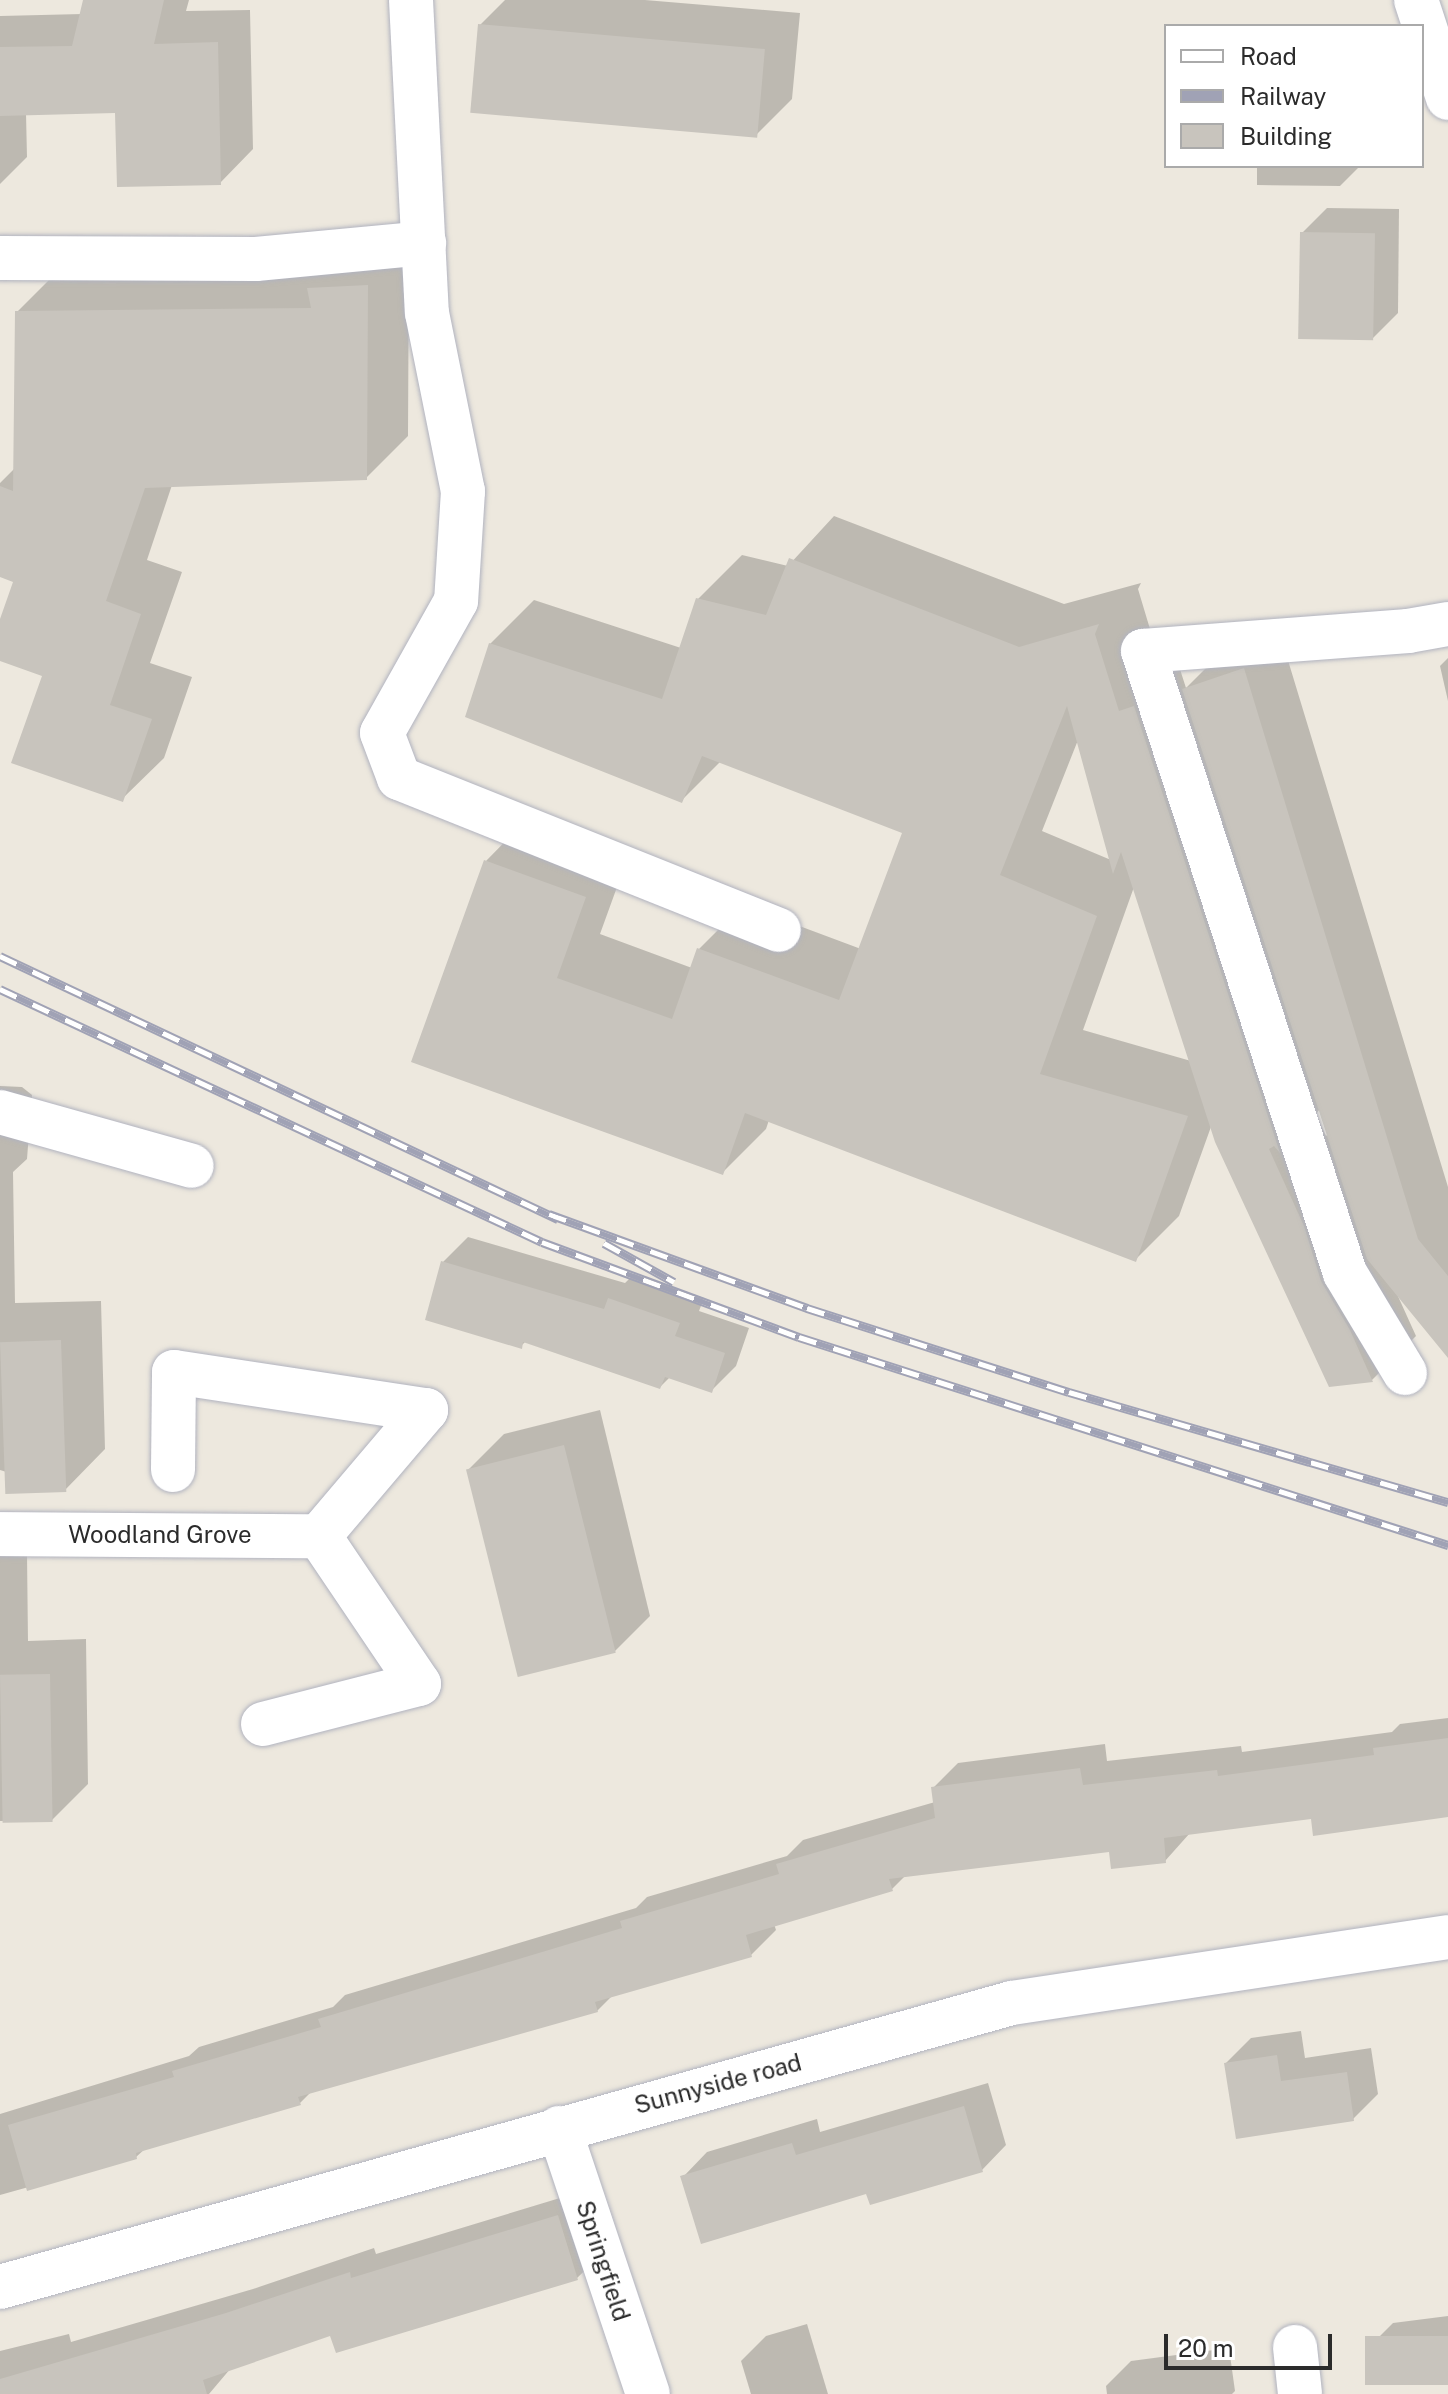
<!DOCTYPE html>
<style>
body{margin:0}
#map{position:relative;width:1448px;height:2394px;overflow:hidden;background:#ede8de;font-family:"Public Sans",sans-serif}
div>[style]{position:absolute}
.shadow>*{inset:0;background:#0003}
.building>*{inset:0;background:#c8c4bd;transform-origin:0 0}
.roads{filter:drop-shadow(0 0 2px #b1b3bf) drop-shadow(0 0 2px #b1b3bf)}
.minor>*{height:44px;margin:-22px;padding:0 22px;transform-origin:22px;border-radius:22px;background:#fff}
.rail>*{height:9px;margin-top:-4.5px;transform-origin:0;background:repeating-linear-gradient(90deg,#fff 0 18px,#a0a2b5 0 36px);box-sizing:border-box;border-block:2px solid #a0a2b5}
span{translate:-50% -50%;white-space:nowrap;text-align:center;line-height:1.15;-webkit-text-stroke:7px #fff;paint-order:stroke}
.street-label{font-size:24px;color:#2b2b2b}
.legend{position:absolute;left:1164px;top:24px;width:260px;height:144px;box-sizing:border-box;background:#fff;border:2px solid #aaa;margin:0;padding:10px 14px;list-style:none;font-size:24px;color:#2b2b2b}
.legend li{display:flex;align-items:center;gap:16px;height:40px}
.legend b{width:40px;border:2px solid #aaa}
.scale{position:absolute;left:1164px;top:2334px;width:168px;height:36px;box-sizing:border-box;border:4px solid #2b2b2b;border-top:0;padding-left:10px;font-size:24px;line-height:28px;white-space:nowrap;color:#2b2b2b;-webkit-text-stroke:6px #fff;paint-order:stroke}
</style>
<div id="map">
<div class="shadow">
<i style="clip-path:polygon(85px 0,189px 0,186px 11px,250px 10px,253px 149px,220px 183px,117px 111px,26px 113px,27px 157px,0 184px,0 16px,82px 14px)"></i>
<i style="clip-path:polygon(505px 0,645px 0,800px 13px,792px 99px,756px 135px,480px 25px)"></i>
<i style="clip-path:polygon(1257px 166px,1360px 166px,1340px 186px,1257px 185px)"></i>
<i style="clip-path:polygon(1327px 208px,1399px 209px,1398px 313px,1373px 338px,1302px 233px)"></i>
<i style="clip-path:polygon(409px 245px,408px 436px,366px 478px,172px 485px,147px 560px,182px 572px,150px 663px,192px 677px,164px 758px,122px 799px,44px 675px,0 659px,0 625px,16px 580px,0 575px,0 483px,15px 468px,17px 312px,59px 270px)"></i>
<i style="clip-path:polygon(evenodd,834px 516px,1064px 604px,1141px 583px,1138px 589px,1162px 669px,1178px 663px,1186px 688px,1220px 654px,1280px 634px,1448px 1187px,1448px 1354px,1397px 1294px,1416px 1336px,1372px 1380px,1330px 1385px,1212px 1124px,1179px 1216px,1135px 1260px,769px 1120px,766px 1129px,722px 1173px,413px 1061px,486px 861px,529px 817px,629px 854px,600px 934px,692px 968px,699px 949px,743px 905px,861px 949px,905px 832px,721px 761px,681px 801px,490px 644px,534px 600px,681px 648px,698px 599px,742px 555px,788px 566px,834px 516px,1078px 740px,1111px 860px,1042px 831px,1078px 740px,834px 516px,1134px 887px,1191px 1061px,1083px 1030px,1134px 887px,834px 516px,1320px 1109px,1328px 1134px,1326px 1136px,1316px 1114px,1320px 1109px)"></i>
<i style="clip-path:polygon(1448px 658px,1448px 701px,1440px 666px)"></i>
<i style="clip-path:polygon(0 1086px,22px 1087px,32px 1095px,27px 1159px,13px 1172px,15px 1303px,101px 1301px,105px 1449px,65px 1490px,0 1470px)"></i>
<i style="clip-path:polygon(468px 1237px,625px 1283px,634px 1274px,704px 1298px,699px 1311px,749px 1328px,736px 1366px,711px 1391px,670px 1377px,660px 1387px,526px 1341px,521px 1346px,443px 1262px)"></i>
<i style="clip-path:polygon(600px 1410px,650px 1616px,614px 1652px,468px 1470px,504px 1434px)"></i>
<i style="clip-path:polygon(27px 1554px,28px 1641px,86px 1639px,88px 1784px,52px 1820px,0 1821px,0 1555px)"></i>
<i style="clip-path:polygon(1448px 1718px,1448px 1815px,1313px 1817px,1190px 1833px,1165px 1861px,1111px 1850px,906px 1875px,891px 1890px,774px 1924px,776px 1930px,751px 1955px,613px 1995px,597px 2011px,312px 2091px,300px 2103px,146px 2148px,136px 2157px,0 2195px,0 2114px,189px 2056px,199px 2047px,333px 2007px,345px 1995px,636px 1908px,647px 1897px,787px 1856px,803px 1840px,935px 1802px,933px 1788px,958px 1763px,1105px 1744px,1107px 1761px,1241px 1746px,1242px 1752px,1392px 1732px,1400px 1724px)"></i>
<i style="clip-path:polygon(1301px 2031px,1305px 2058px,1371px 2048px,1378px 2094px,1353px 2119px,1226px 2063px,1251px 2038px)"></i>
<i style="clip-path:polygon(988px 2083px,1006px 2145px,982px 2170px,868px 2191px,683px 2177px,707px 2152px,817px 2119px,820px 2132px)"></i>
<i style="clip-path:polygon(583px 2191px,602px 2254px,577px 2278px,332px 2334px,231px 2368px,209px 2394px,0 2394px,0 2351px,69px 2334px,71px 2342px,253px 2289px,374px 2248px,376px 2254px)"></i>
<i style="clip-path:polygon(1448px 2316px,1448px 2383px,1368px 2348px,1393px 2323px)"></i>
<i style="clip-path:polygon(807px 2324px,828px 2394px,751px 2394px,741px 2361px,766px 2336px)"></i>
<i style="clip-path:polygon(1229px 2348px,1235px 2391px,1232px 2394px,1107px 2394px,1106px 2386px,1131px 2361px)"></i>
</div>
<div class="building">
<i style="clip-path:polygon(83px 0,164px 0,154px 44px,218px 42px,221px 185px,117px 187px,115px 113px,0 116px,0 47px,72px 46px)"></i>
<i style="left:478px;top:24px;width:288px;height:89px;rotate:5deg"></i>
<i style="left:1300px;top:232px;width:75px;height:107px;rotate:1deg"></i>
<i style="clip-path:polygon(368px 285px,367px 480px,145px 488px,106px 601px,141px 614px,110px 705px,152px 719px,123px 802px,11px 763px,42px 676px,0 661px,0 619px,13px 582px,0 577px,0 486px,13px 491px,15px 311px,311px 308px,307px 288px)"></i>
<i style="clip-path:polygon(789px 558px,1019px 647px,1099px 624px,1095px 634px,1119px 711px,1134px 706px,1280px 1153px,1274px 1146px,1269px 1149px,1304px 1226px,1321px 1281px,1350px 1330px,1373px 1382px,1329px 1387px,1215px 1142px,1121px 852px,1113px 874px,1067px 706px,1000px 875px,1097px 916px,1040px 1074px,1188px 1116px,1136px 1262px,745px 1113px,723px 1175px,411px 1062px,484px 860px,586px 897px,557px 978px,672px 1019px,697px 948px,839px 1000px,902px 833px,702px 756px,682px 803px,465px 717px,489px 643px,662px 699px,696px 598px,766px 615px)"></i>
<i style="clip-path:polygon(1244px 668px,1418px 1239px,1448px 1276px,1448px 1358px,1367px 1259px,1182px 689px)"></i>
<i style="clip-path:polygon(441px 1261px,604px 1309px,608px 1298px,680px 1323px,675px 1336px,725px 1353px,712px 1393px,665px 1377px,660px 1389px,523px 1342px,522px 1349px,425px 1320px)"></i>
<i style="left:61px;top:1340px;width:152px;height:61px;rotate:88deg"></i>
<i style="left:564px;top:1445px;width:214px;height:101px;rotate:76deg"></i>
<i style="left:50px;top:1674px;width:148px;height:50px;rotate:89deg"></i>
<i style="clip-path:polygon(1448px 1738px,1448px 1817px,1313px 1836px,1311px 1819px,1164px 1838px,1166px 1863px,1111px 1869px,1109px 1852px,889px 1879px,893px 1891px,746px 1935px,752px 1957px,595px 2002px,598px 2012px,298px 2097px,301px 2105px,136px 2153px,137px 2159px,27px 2191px,8px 2125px,174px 2077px,172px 2071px,321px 2027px,318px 2019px,622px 1928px,620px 1921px,779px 1874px,776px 1864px,935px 1818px,931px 1787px,1080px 1768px,1083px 1785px,1217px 1770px,1218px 1776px,1374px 1755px,1373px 1748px)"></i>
<i style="clip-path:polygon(1277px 2055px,1281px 2081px,1347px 2072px,1354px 2121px,1236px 2139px,1224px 2063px)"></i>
<i style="clip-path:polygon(964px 2106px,983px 2172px,870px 2205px,866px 2194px,701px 2244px,680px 2176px,792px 2143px,796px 2155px)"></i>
<i style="clip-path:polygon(558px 2215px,578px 2280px,336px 2353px,330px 2336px,203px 2380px,207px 2394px,0 2394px,0 2379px,226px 2313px,350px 2272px,351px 2278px)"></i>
<i style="left:1448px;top:2336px;width:49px;height:83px;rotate:90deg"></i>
</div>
<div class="roads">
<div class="minor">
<i style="left:411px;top:0;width:313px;rotate:87.1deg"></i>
<i style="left:427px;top:313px;width:182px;rotate:78.6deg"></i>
<i style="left:463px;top:491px;width:110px;rotate:93.6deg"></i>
<i style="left:456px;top:601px;width:151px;rotate:119.3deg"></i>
<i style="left:382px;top:733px;width:48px;rotate:69.3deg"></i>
<i style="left:399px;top:778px;width:409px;rotate:21.8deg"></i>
<i style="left:1416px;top:0;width:103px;rotate:71.9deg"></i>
<i style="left:0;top:258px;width:256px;rotate:0.2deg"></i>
<i style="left:256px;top:259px;width:169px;rotate:-5.4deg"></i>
<i style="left:0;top:1112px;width:199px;rotate:15.7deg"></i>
<i style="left:1405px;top:1373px;width:117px;rotate:-121deg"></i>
<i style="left:1345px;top:1273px;width:654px;rotate:-107.99deg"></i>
<i style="left:1143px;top:651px;width:266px;rotate:-4.3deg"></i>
<i style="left:1408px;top:631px;width:41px;rotate:-9.9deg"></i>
<i style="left:173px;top:1470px;width:98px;rotate:-89.4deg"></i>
<i style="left:174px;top:1372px;width:255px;rotate:8.6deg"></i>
<i style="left:426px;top:1410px;width:165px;rotate:130.3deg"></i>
<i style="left:0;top:1534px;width:319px;rotate:0.4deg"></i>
<i style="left:263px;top:1724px;width:161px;rotate:-14.4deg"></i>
<i style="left:419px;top:1684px;width:179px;rotate:-124deg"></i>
<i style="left:559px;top:2128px;width:280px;rotate:71.5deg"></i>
<i style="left:0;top:2287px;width:1051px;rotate:-15.68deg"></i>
<i style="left:1012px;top:2003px;width:441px;rotate:-8.6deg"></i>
<i style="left:1295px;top:2347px;width:47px;rotate:83.9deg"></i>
</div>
</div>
<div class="rail">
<i style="left:0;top:956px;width:617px;rotate:25.24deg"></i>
<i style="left:0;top:989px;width:598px;rotate:25.02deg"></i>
<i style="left:542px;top:1242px;width:274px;rotate:20.3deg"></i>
<i style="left:799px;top:1337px;width:682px;rotate:17.77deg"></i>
<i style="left:549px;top:1214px;width:275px;rotate:20deg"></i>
<i style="left:807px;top:1308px;width:275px;rotate:17.8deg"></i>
<i style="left:1069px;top:1392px;width:395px;rotate:16.2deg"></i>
<i style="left:604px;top:1243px;width:80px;rotate:29.1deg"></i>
</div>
<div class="street-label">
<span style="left:160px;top:1535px">Woodland Grove</span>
<span style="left:718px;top:2084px;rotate:-15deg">Sunnyside road</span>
<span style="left:603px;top:2261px;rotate:72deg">Springfield</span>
</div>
<ul class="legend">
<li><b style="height:10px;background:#fff"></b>Road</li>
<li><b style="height:10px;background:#a0a2b5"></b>Railway</li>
<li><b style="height:22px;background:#c8c4bd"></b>Building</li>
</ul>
<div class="scale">20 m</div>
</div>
